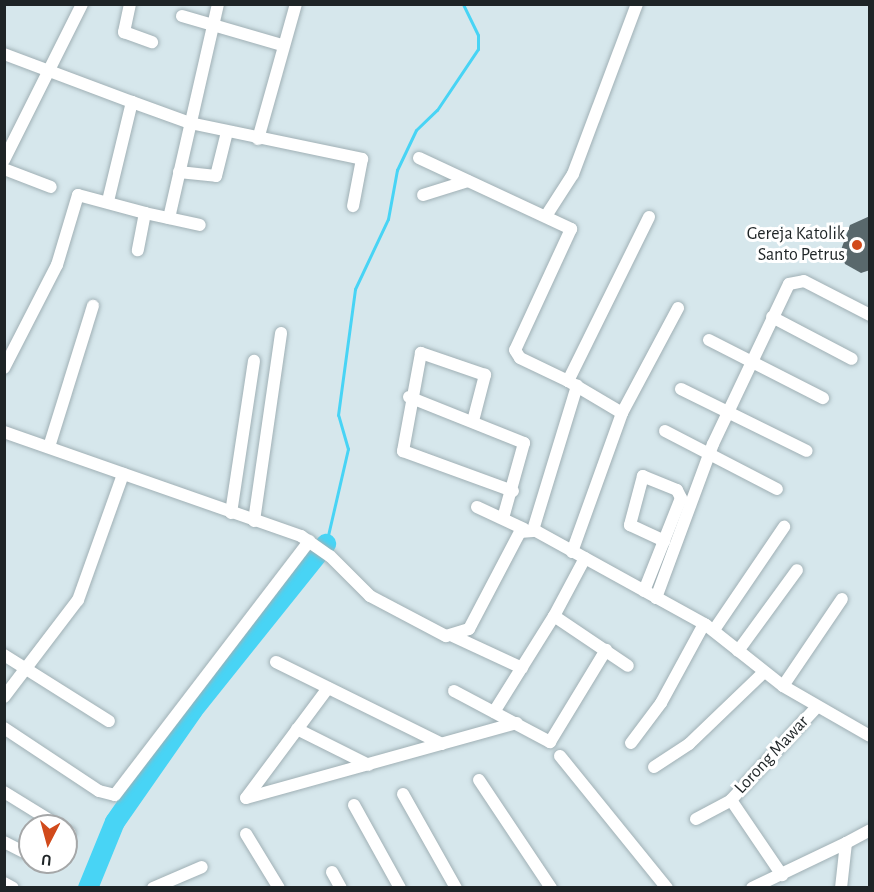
<!DOCTYPE html>
<style>
body{margin:0}
#map{position:relative;width:874px;height:892px;overflow:hidden;background:#d6e7ec;font-family:"Alegreya Sans",sans-serif}
div>[style]{position:absolute}
.stream>*{height:3px;margin:-1.5px;padding:0 1.5px;transform-origin:1.5px;border-radius:1.5px;background:#48d4f5}
.river>*{height:20px;margin:-10px;padding:0 10px;transform-origin:10px;border-radius:10px;background:#48d4f5}
.building>*{inset:0;background:#59686c}
.roads{filter:drop-shadow(0 0 2px #a0b0b5) drop-shadow(0 0 2px #a0b0b5)}
.minor>*{height:12px;margin:-6px;padding:0 6px;transform-origin:6px;border-radius:6px;background:#fff}
.dots>*{width:16px;height:16px;translate:-50% -50%;box-sizing:border-box;border:3px solid #fff;border-radius:50%}
span{translate:-50% -50%;white-space:nowrap;text-align:center;line-height:1.15;-webkit-text-stroke:6px #fff;paint-order:stroke}
.poi-label{font-size:18px;color:#1e2426}
.right{translate:-100% -50%;text-align:right}
.street-label{font-size:18px;color:#1e2426}
.frame{position:absolute;inset:0;border:6px solid #1e2426;pointer-events:none}
.north{position:absolute;left:18px;top:814px;width:60px;height:60px;box-sizing:border-box;background:#fff;border:2px solid #a5a7a8;border-radius:50%;rotate:186deg;font-size:16px;font-weight:700;line-height:24px;text-align:center;color:#1e2426}
.north::after{content:'';display:block;margin:auto;width:21px;height:27px;background:#d14a1b;clip-path:polygon(50% 0,100% 100%,50% 72%,0 100%)}
</style>
<div id="map">
<div class="stream">
<i style="left:326px;top:544px;width:98px;rotate:-77deg"></i>
<i style="left:348px;top:449px;width:35px;rotate:-106deg"></i>
<i style="left:338px;top:415px;width:127px;rotate:-82.3deg"></i>
<i style="left:355px;top:289px;width:77px;rotate:-64.8deg"></i>
<i style="left:388px;top:219px;width:50px;rotate:-79.6deg"></i>
<i style="left:397px;top:170px;width:44px;rotate:-64.6deg"></i>
<i style="left:416px;top:130px;width:29px;rotate:-44deg"></i>
<i style="left:437px;top:110px;width:73px;rotate:-56.1deg"></i>
<i style="left:478px;top:49px;width:14px;rotate:-90deg"></i>
<i style="left:478px;top:35px;width:34px;rotate:-116deg"></i>
</div>
<div class="river">
<i style="left:88px;top:888px;width:71px;rotate:-67.8deg"></i>
<i style="left:115px;top:822px;width:136px;rotate:-55.1deg"></i>
<i style="left:193px;top:710px;width:213px;rotate:-51.3deg"></i>
</div>
<div class="building">
<i style="clip-path:polygon(870px 216px,870px 270px,861px 273px,845px 264px,841px 250px,850px 225px)"></i>
</div>
<div class="roads">
<div class="minor">
<i style="left:130px;top:4px;width:29px;rotate:102deg"></i>
<i style="left:124px;top:32px;width:30px;rotate:20deg"></i>
<i style="left:182px;top:16px;width:104px;rotate:16.2deg"></i>
<i style="left:4px;top:54px;width:137px;rotate:20.6deg"></i>
<i style="left:258px;top:139px;width:140px;rotate:-74.3deg"></i>
<i style="left:419px;top:158px;width:168px;rotate:25deg"></i>
<i style="left:571px;top:229px;width:133px;rotate:114.8deg"></i>
<i style="left:515px;top:350px;width:9px;rotate:58deg"></i>
<i style="left:520px;top:358px;width:53px;rotate:25.6deg"></i>
<i style="left:4px;top:160px;width:174px;rotate:-63.4deg"></i>
<i style="left:4px;top:169px;width:50px;rotate:21deg"></i>
<i style="left:179px;top:172px;width:37px;rotate:6deg"></i>
<i style="left:216px;top:176px;width:45px;rotate:-76deg"></i>
<i style="left:423px;top:195px;width:47px;rotate:-17.3deg"></i>
<i style="left:108px;top:201px;width:102px;rotate:-76.4deg"></i>
<i style="left:132px;top:102px;width:62px;rotate:19.9deg"></i>
<i style="left:190px;top:123px;width:176px;rotate:11.8deg"></i>
<i style="left:362px;top:159px;width:48px;rotate:100.8deg"></i>
<i style="left:145px;top:213px;width:56px;rotate:12.3deg"></i>
<i style="left:546px;top:216px;width:50px;rotate:-57.3deg"></i>
<i style="left:573px;top:174px;width:182px;rotate:-69.4deg"></i>
<i style="left:169px;top:218px;width:220px;rotate:-77.1deg"></i>
<i style="left:772px;top:317px;width:90px;rotate:27.7deg"></i>
<i style="left:709px;top:340px;width:128px;rotate:27deg"></i>
<i style="left:4px;top:368px;width:116px;rotate:-62.8deg"></i>
<i style="left:57px;top:265px;width:73px;rotate:-73.3deg"></i>
<i style="left:78px;top:195px;width:69px;rotate:15deg"></i>
<i style="left:145px;top:213px;width:38px;rotate:101deg"></i>
<i style="left:681px;top:389px;width:140px;rotate:26.2deg"></i>
<i style="left:409px;top:397px;width:124px;rotate:21.8deg"></i>
<i style="left:524px;top:443px;width:78px;rotate:105.6deg"></i>
<i style="left:622px;top:413px;width:63px;rotate:-149.3deg"></i>
<i style="left:568px;top:381px;width:183px;rotate:-63.7deg"></i>
<i style="left:473px;top:421px;width:48px;rotate:-75.4deg"></i>
<i style="left:485px;top:375px;width:68px;rotate:-161deg"></i>
<i style="left:421px;top:353px;width:100px;rotate:100.4deg"></i>
<i style="left:403px;top:451px;width:117px;rotate:20deg"></i>
<i style="left:665px;top:431px;width:126px;rotate:27.4deg"></i>
<i style="left:4px;top:432px;width:315px;rotate:19.3deg"></i>
<i style="left:301px;top:536px;width:35px;rotate:35deg"></i>
<i style="left:330px;top:556px;width:57px;rotate:45deg"></i>
<i style="left:370px;top:596px;width:86px;rotate:27.8deg"></i>
<i style="left:446px;top:636px;width:24px;rotate:-17deg"></i>
<i style="left:469px;top:629px;width:110px;rotate:-62.3deg"></i>
<i style="left:520px;top:532px;width:16px;rotate:-4deg"></i>
<i style="left:536px;top:531px;width:194px;rotate:28.9deg"></i>
<i style="left:706px;top:625px;width:98px;rotate:38.4deg"></i>
<i style="left:783px;top:686px;width:100px;rotate:29.9deg"></i>
<i style="left:49px;top:447px;width:148px;rotate:-72.7deg"></i>
<i style="left:477px;top:507px;width:52px;rotate:25.1deg"></i>
<i style="left:231px;top:513px;width:154px;rotate:-81.4deg"></i>
<i style="left:254px;top:521px;width:190px;rotate:-81.8deg"></i>
<i style="left:533px;top:530px;width:151px;rotate:-73deg"></i>
<i style="left:572px;top:552px;width:148px;rotate:-70.2deg"></i>
<i style="left:622px;top:413px;width:119px;rotate:-61.9deg"></i>
<i style="left:585px;top:558px;width:66px;rotate:118.1deg"></i>
<i style="left:554px;top:616px;width:89px;rotate:34deg"></i>
<i style="left:644px;top:591px;width:100px;rotate:-68.3deg"></i>
<i style="left:681px;top:498px;width:9px;rotate:-117deg"></i>
<i style="left:677px;top:490px;width:37px;rotate:-158deg"></i>
<i style="left:643px;top:476px;width:51px;rotate:104.9deg"></i>
<i style="left:630px;top:525px;width:38px;rotate:25deg"></i>
<i style="left:656px;top:598px;width:164px;rotate:-69.7deg"></i>
<i style="left:713px;top:444px;width:177px;rotate:-64.6deg"></i>
<i style="left:789px;top:284px;width:15px;rotate:-11deg"></i>
<i style="left:804px;top:281px;width:74px;rotate:27.3deg"></i>
<i style="left:714px;top:630px;width:125px;rotate:-55.8deg"></i>
<i style="left:453px;top:636px;width:76px;rotate:24.9deg"></i>
<i style="left:738px;top:651px;width:100px;rotate:-53.9deg"></i>
<i style="left:4px;top:655px;width:124px;rotate:32.2deg"></i>
<i style="left:276px;top:662px;width:185px;rotate:26.3deg"></i>
<i style="left:783px;top:686px;width:105px;rotate:-55.9deg"></i>
<i style="left:328px;top:688px;width:137px;rotate:126.7deg"></i>
<i style="left:246px;top:798px;width:281px;rotate:-15.5deg"></i>
<i style="left:454px;top:691px;width:109px;rotate:28deg"></i>
<i style="left:550px;top:742px;width:108px;rotate:-58.7deg"></i>
<i style="left:4px;top:697px;width:122px;rotate:-52.7deg"></i>
<i style="left:78px;top:600px;width:134px;rotate:-70.3deg"></i>
<i style="left:494px;top:712px;width:113px;rotate:-58deg"></i>
<i style="left:4px;top:728px;width:114px;rotate:33.6deg"></i>
<i style="left:99px;top:791px;width:16px;rotate:14deg"></i>
<i style="left:115px;top:795px;width:320px;rotate:-52.6deg"></i>
<i style="left:297px;top:729px;width:80px;rotate:26.6deg"></i>
<i style="left:631px;top:743px;width:50px;rotate:-53.1deg"></i>
<i style="left:661px;top:703px;width:90px;rotate:-61.4deg"></i>
<i style="left:560px;top:756px;width:170px;rotate:51deg"></i>
<i style="left:654px;top:767px;width:42px;rotate:-33.3deg"></i>
<i style="left:689px;top:744px;width:104px;rotate:-43.8deg"></i>
<i style="left:479px;top:780px;width:130px;rotate:56.3deg"></i>
<i style="left:4px;top:792px;width:65px;rotate:31.7deg"></i>
<i style="left:403px;top:794px;width:108px;rotate:60.6deg"></i>
<i style="left:731px;top:800px;width:91px;rotate:55.8deg"></i>
<i style="left:354px;top:805px;width:95px;rotate:61deg"></i>
<i style="left:696px;top:819px;width:40px;rotate:-28deg"></i>
<i style="left:731px;top:800px;width:125px;rotate:-47.3deg"></i>
<i style="left:66px;top:831px;width:4px;rotate:27deg"></i>
<i style="left:246px;top:834px;width:63px;rotate:58.6deg"></i>
<i style="left:4px;top:842px;width:22px;rotate:27deg"></i>
<i style="left:332px;top:872px;width:18px;rotate:61deg"></i>
<i style="left:4px;top:883px;width:10px;rotate:29deg"></i>
<i style="left:153px;top:888px;width:53px;rotate:-23.2deg"></i>
<i style="left:752px;top:888px;width:104px;rotate:-25.6deg"></i>
<i style="left:841px;top:888px;width:45px;rotate:-83.7deg"></i>
<i style="left:846px;top:843px;width:27px;rotate:-28deg"></i>
</div>
</div>
<div class="dots">
<i style="left:857px;top:245px;background:#d14a1b"></i>
</div>
<div class="poi-label">
<span class="right" style="left:845px;top:245px">Gereja Katolik<br>Santo Petrus</span>
</div>
<div class="street-label">
<span style="left:772px;top:755px;rotate:-47deg">Lorong Mawar</span>
</div>
<div class="frame"></div>
<div class="north">U</div>
</div>
